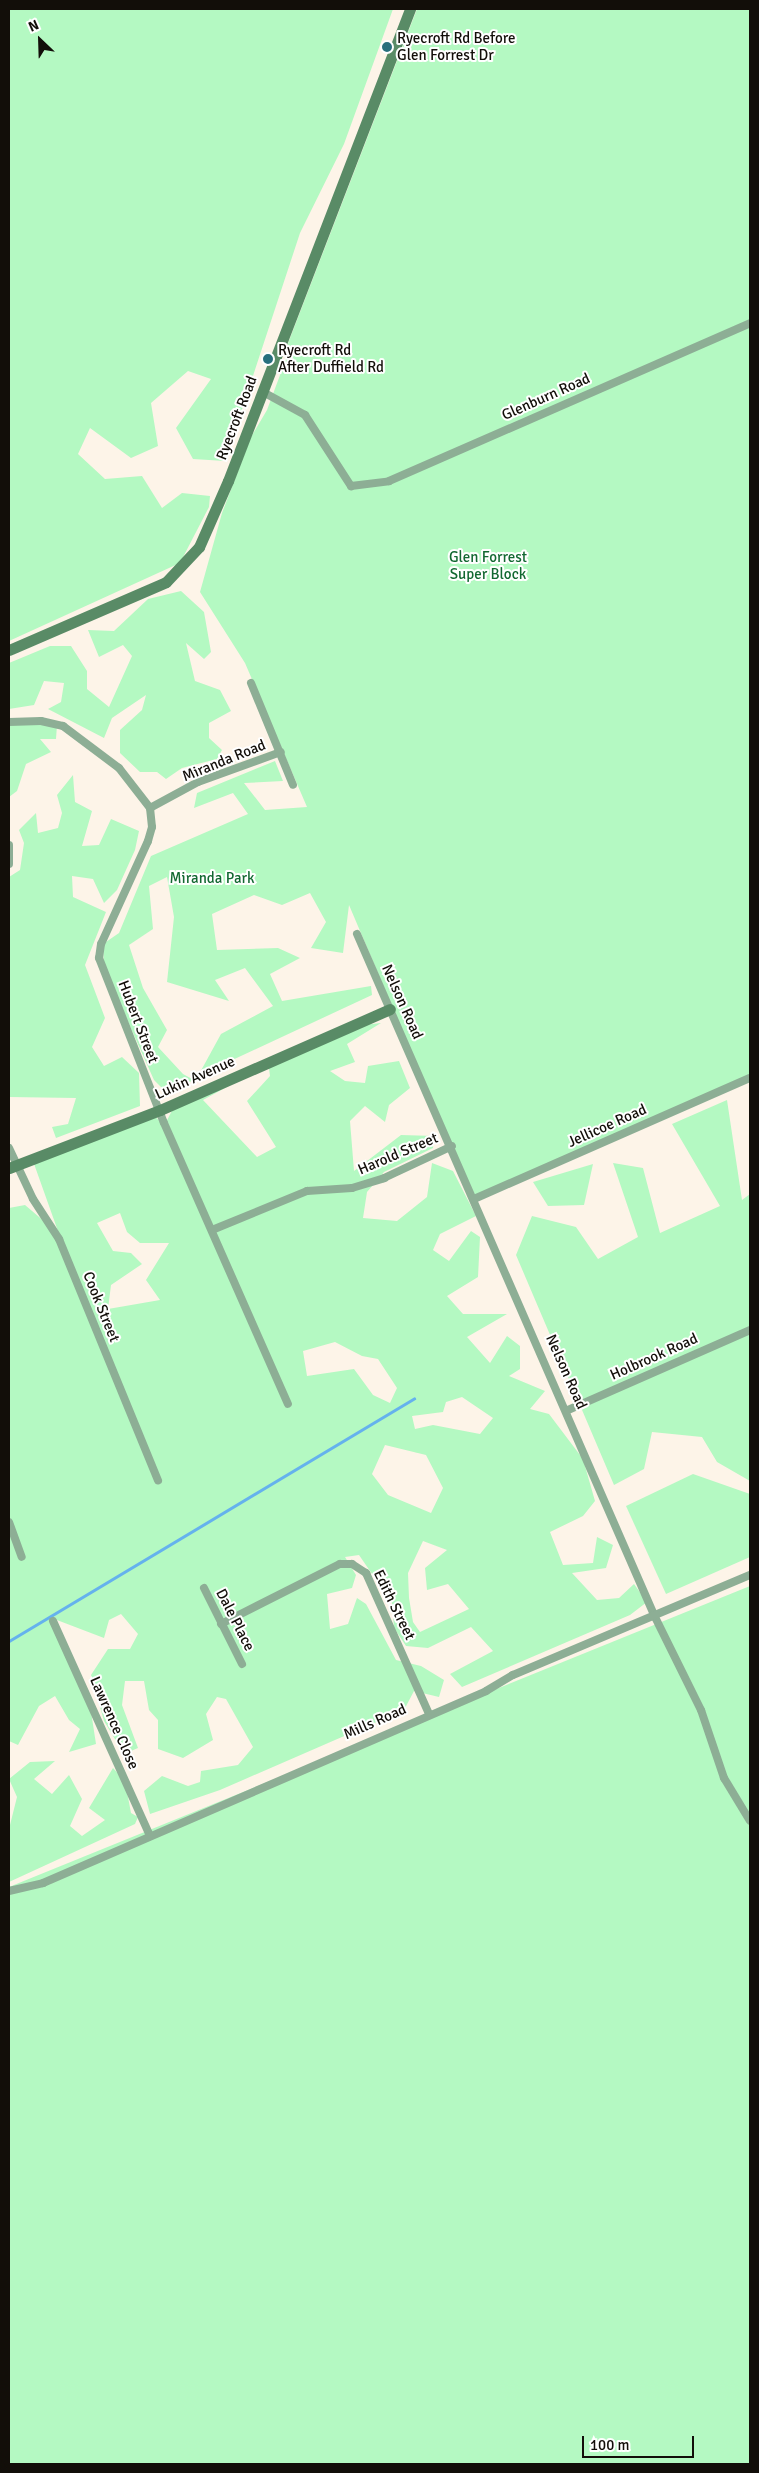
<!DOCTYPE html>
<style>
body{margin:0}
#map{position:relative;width:759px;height:2473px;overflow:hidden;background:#fdf4e8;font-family:Signika,sans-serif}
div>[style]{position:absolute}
.green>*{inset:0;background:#b4f9c2}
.stream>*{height:2.5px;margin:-1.25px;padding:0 1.25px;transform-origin:1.25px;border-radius:1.25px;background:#65b2ed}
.street>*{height:8px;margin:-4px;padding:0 4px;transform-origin:4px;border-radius:4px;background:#8dae95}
.secondary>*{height:11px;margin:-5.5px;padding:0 5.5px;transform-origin:5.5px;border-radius:5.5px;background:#598b66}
.dots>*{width:14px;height:14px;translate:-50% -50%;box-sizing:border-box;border:2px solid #fff;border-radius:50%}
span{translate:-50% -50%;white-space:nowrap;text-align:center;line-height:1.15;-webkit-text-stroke:4px #fff;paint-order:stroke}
.poi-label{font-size:15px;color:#120e09}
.left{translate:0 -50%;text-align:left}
.street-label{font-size:15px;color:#120e09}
.park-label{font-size:15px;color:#126831}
.frame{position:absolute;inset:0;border:10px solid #120e09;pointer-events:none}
.north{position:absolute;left:15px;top:15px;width:50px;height:50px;-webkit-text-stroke:4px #fff;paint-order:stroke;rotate:336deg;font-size:14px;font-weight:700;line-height:20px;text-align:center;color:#120e09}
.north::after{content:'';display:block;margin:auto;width:18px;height:22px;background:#120e09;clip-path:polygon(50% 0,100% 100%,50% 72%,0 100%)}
.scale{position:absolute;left:582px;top:2436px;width:112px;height:22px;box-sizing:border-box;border:2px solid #120e09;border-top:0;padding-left:6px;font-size:15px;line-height:18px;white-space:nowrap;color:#120e09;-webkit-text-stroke:4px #fff;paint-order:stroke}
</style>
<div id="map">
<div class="green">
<i style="clip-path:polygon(9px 9px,393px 9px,344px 144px,300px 233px,225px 461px,193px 459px,176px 428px,211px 379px,188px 371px,151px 403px,158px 446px,131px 458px,90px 428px,78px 454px,105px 479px,142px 476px,162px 508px,182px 493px,210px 496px,209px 507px,180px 563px,9px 641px)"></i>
<i style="clip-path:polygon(417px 9px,750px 9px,750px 1078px,474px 1199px,349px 905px,343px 953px,311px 948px,326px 922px,310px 893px,282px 905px,254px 895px,212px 914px,217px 950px,278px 948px,300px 958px,270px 974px,282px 1001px,371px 986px,372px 995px,198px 1076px,221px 1034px,273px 1006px,245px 968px,215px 980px,229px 1001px,167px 982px,174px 917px,167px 877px,149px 886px,153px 929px,129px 945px,143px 988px,167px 1030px,158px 1047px,183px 1074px,194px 1080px,166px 1092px,154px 1080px,104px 968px,103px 944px,119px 933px,151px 856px,248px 814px,233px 793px,194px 808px,197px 793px,275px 761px,283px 781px,244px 783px,265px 810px,307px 807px,245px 663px,200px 592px,222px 513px,251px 437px,267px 410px,286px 359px,285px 351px)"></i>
<i style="clip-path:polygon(181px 591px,204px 612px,211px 652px,204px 659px,186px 643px,195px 681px,220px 690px,231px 711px,209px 723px,209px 738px,222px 750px,217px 759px,182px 768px,166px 779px,157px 772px,140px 772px,120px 753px,120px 730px,142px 710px,146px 695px,112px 718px,104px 738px,48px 709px,61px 702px,64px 683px,44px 681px,34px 705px,9px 709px,9px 663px,50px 646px,71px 646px,87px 671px,87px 689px,109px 707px,132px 656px,123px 645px,99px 657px,88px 630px,114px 631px,148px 599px)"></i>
<i style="clip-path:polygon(9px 723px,57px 725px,56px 739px,40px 739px,51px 752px,26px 764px,17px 791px,9px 797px)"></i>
<i style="clip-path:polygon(73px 775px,75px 802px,92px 811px,82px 846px,99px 845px,111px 819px,139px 831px,135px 850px,117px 890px,104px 903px,93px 879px,72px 876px,73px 897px,106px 912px,85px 965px,105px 1018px,92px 1047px,104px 1066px,122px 1057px,139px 1073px,140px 1106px,56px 1138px,52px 1127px,68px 1124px,76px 1098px,9px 1097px,9px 877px,20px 870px,24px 843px,19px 830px,36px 813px,38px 833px,58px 828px,62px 813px,57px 795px)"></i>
<i style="clip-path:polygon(evenodd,381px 1023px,347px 1044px,355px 1062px,330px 1071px,345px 1081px,365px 1083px,368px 1066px,399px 1061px,410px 1088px,389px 1105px,385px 1122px,365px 1106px,350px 1121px,354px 1171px,401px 1135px,434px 1136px,433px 1148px,384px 1172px,367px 1192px,363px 1218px,397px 1221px,427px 1197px,432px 1163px,453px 1171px,476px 1216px,440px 1234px,433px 1250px,449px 1261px,471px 1231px,480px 1237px,478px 1277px,447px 1296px,463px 1314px,507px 1314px,467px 1337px,490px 1363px,507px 1336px,520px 1346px,520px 1369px,509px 1376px,545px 1391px,530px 1409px,549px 1414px,583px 1459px,595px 1501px,583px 1516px,550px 1532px,563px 1565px,593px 1563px,597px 1537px,613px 1545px,606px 1568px,572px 1573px,597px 1600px,619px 1598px,634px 1584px,647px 1602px,630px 1615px,462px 1687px,450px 1674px,493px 1651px,471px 1627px,428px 1648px,406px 1646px,394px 1628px,392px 1603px,359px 1555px,345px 1557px,356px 1575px,352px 1588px,327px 1594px,330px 1629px,348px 1624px,357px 1598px,366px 1604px,396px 1660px,421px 1666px,444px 1680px,439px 1697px,414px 1691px,404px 1710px,220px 1790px,150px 1814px,144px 1791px,162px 1776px,188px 1786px,200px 1782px,201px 1771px,238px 1765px,253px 1747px,226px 1699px,217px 1697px,206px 1714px,213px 1740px,183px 1758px,158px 1749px,158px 1720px,149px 1710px,144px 1681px,125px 1681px,122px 1705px,138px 1748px,124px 1754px,104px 1721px,91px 1675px,108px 1649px,130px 1649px,138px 1634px,121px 1614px,109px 1620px,104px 1638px,49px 1617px,90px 1705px,96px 1744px,69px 1752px,80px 1729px,69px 1720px,55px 1696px,39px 1706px,18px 1745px,9px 1741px,9px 1208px,25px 1205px,59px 1234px,33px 1161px,152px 1113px,164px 1126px,176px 1103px,245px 1077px,203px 1100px,257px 1157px,276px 1147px,247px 1101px,270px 1076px,268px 1061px,354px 1026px,381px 1023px,120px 1213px,127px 1232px,140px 1243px,169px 1243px,146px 1280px,160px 1300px,108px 1309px,111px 1285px,142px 1264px,131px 1253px,113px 1251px,97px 1223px,120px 1213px,381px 1023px,335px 1342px,362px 1356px,378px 1359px,397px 1388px,390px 1403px,373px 1395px,354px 1369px,307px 1376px,303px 1351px,335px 1342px,381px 1023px,462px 1397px,493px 1418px,480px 1434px,433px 1425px,415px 1429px,412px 1416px,443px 1412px,446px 1402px,462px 1397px,381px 1023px,385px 1445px,426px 1455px,443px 1488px,431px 1513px,388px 1495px,372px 1474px,385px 1445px,381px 1023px,423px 1541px,447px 1550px,425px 1568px,427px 1590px,448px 1584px,469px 1609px,420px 1632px,413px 1622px,409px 1598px,408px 1573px,423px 1541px)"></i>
<i style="clip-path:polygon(727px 1100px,742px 1200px,750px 1194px,750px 1481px,717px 1462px,702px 1437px,652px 1432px,644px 1469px,614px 1485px,516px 1255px,532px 1216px,576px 1227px,598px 1259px,638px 1237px,613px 1163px,643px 1168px,660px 1233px,720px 1206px,672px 1124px)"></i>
<i style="clip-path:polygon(593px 1164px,584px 1205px,548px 1206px,533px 1182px)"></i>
<i style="clip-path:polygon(693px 1474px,750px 1494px,750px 1557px,666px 1594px,626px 1506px)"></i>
<i style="clip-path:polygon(750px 1586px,750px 2464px,9px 2464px,9px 1887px)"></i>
<i style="clip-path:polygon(55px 1761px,34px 1779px,52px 1794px,69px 1775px,82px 1799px,70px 1826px,82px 1836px,105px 1820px,89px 1808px,113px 1768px,125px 1781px,131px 1813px,138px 1817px,135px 1824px,9px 1882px,9px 1829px,17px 1797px,9px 1779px,30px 1762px)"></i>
</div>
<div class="stream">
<i style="left:9px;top:1641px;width:472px;rotate:-30.9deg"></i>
</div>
<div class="street">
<i style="left:263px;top:392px;width:48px;rotate:28.7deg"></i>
<i style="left:305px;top:415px;width:85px;rotate:57.1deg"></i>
<i style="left:351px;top:486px;width:38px;rotate:-7deg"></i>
<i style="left:389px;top:481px;width:394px;rotate:-23.6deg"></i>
<i style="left:251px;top:683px;width:110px;rotate:67.6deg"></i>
<i style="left:9px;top:722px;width:32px;rotate:-2deg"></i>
<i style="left:41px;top:721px;width:23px;rotate:13deg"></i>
<i style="left:63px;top:726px;width:70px;rotate:36.9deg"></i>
<i style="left:119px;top:768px;width:51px;rotate:52.2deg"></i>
<i style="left:150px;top:808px;width:19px;rotate:84deg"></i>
<i style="left:152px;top:827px;width:15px;rotate:106deg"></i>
<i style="left:148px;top:841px;width:113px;rotate:114.5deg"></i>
<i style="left:101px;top:944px;width:14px;rotate:98deg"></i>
<i style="left:99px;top:958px;width:177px;rotate:68.5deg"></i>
<i style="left:164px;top:1123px;width:307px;rotate:66.2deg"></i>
<i style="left:150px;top:808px;width:55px;rotate:-28.4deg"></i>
<i style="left:198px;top:782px;width:88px;rotate:-19.9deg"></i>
<i style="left:9px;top:845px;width:19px;rotate:90deg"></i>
<i style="left:357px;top:934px;width:745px;rotate:66.43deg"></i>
<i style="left:655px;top:1617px;width:104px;rotate:63.7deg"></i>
<i style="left:701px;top:1710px;width:72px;rotate:71.3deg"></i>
<i style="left:724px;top:1778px;width:50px;rotate:58.8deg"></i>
<i style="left:9px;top:1148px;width:56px;rotate:64.8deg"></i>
<i style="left:33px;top:1199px;width:48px;rotate:57deg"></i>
<i style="left:59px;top:1239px;width:261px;rotate:67.7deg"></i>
<i style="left:474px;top:1199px;width:301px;rotate:-23.7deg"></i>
<i style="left:212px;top:1230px;width:103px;rotate:-22.3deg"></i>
<i style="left:307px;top:1191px;width:45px;rotate:-3.8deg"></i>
<i style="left:352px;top:1188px;width:34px;rotate:-17deg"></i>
<i style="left:384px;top:1178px;width:75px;rotate:-25.2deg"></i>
<i style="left:568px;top:1410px;width:199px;rotate:-23.7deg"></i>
<i style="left:9px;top:1522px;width:37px;rotate:70deg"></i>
<i style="left:204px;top:1588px;width:85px;rotate:63.4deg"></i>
<i style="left:53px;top:1621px;width:236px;rotate:65.7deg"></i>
<i style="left:221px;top:1624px;width:133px;rotate:-26.8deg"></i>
<i style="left:340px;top:1564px;width:12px"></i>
<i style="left:352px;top:1564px;width:17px;rotate:33deg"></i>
<i style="left:366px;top:1573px;width:154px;rotate:65.9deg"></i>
<i style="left:9px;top:1891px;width:35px;rotate:-13deg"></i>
<i style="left:43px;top:1883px;width:483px;rotate:-23.4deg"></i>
<i style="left:486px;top:1691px;width:31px;rotate:-31deg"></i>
<i style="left:513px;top:1675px;width:257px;rotate:-22.9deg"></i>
</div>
<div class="secondary">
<i style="left:9px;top:650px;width:171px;rotate:-23.4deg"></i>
<i style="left:166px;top:582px;width:48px;rotate:-46.7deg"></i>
<i style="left:199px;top:547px;width:72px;rotate:-66.3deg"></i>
<i style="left:228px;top:481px;width:506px;rotate:-68.91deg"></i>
<i style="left:9px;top:1168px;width:162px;rotate:-21deg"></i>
<i style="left:160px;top:1110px;width:251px;rotate:-23.7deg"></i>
</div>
<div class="dots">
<i style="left:387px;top:47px;background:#296f7d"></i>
<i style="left:268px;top:359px;background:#296f7d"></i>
</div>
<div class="poi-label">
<span class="left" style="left:397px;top:47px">Ryecroft Rd Before<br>Glen Forrest Dr</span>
<span class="left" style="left:278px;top:359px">Ryecroft Rd<br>After Duffield Rd</span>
</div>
<div class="street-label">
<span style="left:546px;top:397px;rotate:-24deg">Glenburn Road</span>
<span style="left:237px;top:418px;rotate:-69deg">Ryecroft Road</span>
<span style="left:224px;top:761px;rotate:-22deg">Miranda Road</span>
<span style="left:402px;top:1002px;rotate:66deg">Nelson Road</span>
<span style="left:138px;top:1022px;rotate:69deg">Hubert Street</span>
<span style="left:195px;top:1078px;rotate:-24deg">Lukin Avenue</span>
<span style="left:607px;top:1126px;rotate:-24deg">Jellicoe Road</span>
<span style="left:398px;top:1154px;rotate:-23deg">Harold Street</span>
<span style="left:101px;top:1307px;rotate:68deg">Cook Street</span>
<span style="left:654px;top:1357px;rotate:-24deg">Holbrook Road</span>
<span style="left:566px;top:1372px;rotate:66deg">Nelson Road</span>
<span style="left:394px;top:1605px;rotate:64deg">Edith Street</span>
<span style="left:235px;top:1620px;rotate:63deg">Dale Place</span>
<span style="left:375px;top:1722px;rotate:-24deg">Mills Road</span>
<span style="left:114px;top:1723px;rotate:66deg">Lawrence Close</span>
</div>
<div class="park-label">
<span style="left:488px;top:566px">Glen Forrest<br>Super Block</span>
<span style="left:212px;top:879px">Miranda Park</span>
</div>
<div class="frame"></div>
<div class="north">N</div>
<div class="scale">100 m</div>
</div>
